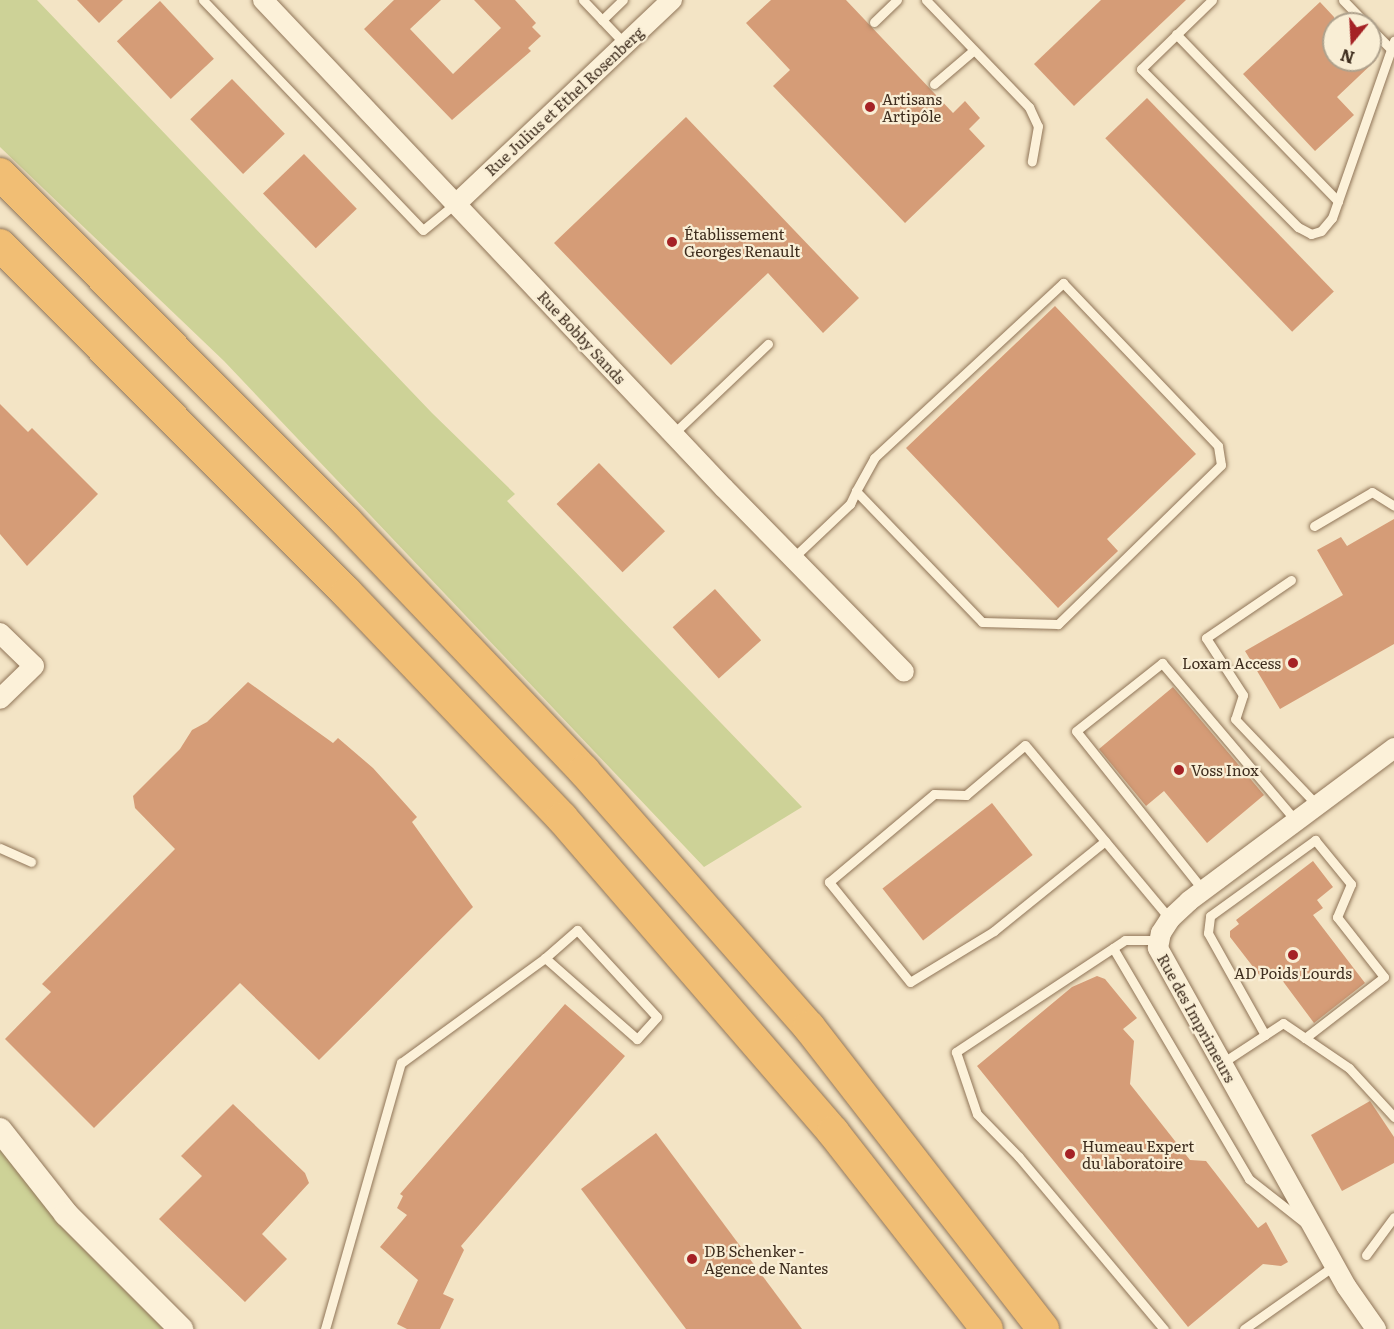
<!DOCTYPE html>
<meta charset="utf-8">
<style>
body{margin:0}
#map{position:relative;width:1394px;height:1329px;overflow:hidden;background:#f3e4c5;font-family:Literata,serif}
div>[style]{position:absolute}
.green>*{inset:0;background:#cdd297}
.building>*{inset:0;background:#d59c77;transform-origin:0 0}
.roads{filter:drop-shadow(0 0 2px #907558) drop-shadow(0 0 2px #907558)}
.service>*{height:9px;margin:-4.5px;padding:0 4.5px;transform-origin:4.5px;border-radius:4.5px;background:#fcf1d9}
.minor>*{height:20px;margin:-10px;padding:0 10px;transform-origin:10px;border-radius:10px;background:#fcf1d9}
.tertiary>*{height:24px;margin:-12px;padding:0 12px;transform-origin:12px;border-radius:12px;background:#fcf1d9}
.trunk>*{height:32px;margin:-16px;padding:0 16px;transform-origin:16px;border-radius:16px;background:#f1be74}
.dots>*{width:16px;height:16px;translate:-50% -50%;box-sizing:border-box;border:3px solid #f9eed5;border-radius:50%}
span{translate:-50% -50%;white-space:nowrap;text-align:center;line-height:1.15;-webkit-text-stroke:4.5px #f9eed5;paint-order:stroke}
.poi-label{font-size:15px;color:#3e2d1e}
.left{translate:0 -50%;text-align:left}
.right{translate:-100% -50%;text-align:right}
.street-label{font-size:15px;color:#3e2d1e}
.north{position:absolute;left:1322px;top:12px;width:60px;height:60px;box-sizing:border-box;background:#f9eed5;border:2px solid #aea18c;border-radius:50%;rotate:198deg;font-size:16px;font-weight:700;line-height:24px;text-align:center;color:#3e2d1e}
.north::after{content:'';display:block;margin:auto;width:21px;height:27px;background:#a52225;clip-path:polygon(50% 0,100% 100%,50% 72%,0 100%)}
</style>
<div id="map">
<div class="green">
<i style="clip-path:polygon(0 0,37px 0,432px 413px,515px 494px,507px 501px,802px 807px,704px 867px,224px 361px,0 147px)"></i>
<i style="clip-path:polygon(0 1143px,30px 1182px,165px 1329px,0 1329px)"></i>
</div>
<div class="building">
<i style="clip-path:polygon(77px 0,123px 0,99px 23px)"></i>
<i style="clip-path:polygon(394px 0,441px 0,410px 29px,453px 74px,501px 28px,474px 0,515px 0,536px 23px,532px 27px,541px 36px,528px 48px,531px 51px,452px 120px,364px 29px)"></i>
<i style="clip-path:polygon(771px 0,846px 0,953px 113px,965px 101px,980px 118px,969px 129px,985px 146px,905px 223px,773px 86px,790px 70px,746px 23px)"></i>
<i style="clip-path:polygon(1101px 0,1186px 0,1074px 106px,1034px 64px)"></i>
<i style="left:160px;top:1px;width:79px;height:59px;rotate:47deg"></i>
<i style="clip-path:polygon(1320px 2px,1334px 17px,1334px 60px,1376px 60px,1337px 97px,1354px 115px,1315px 151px,1243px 74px)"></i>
<i style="left:232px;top:79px;width:76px;height:58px;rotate:46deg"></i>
<i style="left:1147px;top:98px;width:269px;height:58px;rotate:46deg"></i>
<i style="clip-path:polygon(686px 117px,859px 298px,823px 333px,768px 273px,671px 365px,554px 243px)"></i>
<i style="left:304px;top:154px;width:76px;height:57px;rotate:46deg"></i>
<i style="clip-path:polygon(1055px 306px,1196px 454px,1107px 539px,1118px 551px,1058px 608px,906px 448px)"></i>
<i style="clip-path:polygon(0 404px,28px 432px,32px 428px,98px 494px,27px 566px,0 534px)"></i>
<i style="left:599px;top:463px;width:95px;height:59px;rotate:46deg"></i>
<i style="clip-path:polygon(1394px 519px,1394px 644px,1280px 709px,1245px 651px,1343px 595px,1317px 550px,1341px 537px,1347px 546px)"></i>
<i style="left:715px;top:589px;width:69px;height:57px;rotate:48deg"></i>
<i style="clip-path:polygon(248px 682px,333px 743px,338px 738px,373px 768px,417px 817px,412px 822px,473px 907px,319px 1060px,240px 983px,94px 1128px,5px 1039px,51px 992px,42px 984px,175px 849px,135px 808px,133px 796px,180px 749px,192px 730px,207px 722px)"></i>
<i style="clip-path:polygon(1173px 687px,1264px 795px,1207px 843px,1164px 791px,1146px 806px,1099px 749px)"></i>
<i style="left:992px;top:803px;width:66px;height:139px;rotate:52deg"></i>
<i style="clip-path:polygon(1313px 861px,1333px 887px,1317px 900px,1323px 908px,1313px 915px,1365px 983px,1314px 1023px,1276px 972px,1264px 981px,1230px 937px,1230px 931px,1239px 924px,1236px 920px)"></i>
<i style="clip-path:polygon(1097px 976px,1105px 979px,1137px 1018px,1123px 1029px,1134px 1041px,1130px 1084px,1190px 1160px,1206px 1161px,1258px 1228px,1266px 1222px,1288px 1262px,1281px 1266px,1263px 1264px,1188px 1327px,977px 1066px,1072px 987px)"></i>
<i style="clip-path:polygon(565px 1004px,625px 1056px,461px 1246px,464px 1250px,443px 1294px,454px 1299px,440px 1329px,407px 1329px,397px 1324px,418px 1280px,380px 1247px,407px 1215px,397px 1208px,403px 1196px,400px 1194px)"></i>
<i style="clip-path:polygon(1370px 1101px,1394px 1137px,1394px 1163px,1342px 1191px,1311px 1135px)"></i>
<i style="clip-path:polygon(233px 1104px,305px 1173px,309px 1183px,262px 1234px,287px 1259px,245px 1302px,159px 1219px,202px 1176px,181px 1156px)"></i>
<i style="clip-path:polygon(656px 1133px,802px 1329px,686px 1329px,581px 1189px)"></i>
</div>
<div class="roads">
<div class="service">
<i style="left:203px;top:0;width:318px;rotate:46.3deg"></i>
<i style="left:423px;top:230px;width:43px;rotate:-39.3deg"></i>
<i style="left:583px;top:0;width:61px;rotate:46.3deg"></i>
<i style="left:926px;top:0;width:149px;rotate:46.1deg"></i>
<i style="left:1029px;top:107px;width:21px;rotate:65deg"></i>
<i style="left:1038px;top:126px;width:36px;rotate:100deg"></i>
<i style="left:1212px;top:0;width:99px;rotate:135.8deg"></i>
<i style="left:1141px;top:69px;width:223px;rotate:45.2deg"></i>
<i style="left:1298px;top:227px;width:15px;rotate:28deg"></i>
<i style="left:1311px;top:234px;width:10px;rotate:-17deg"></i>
<i style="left:1321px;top:231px;width:17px;rotate:-50deg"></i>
<i style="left:1332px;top:218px;width:188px;rotate:-70.7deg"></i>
<i style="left:1343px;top:0;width:33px;rotate:46deg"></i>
<i style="left:602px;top:20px;width:29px;rotate:-44deg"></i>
<i style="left:874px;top:22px;width:32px;rotate:-44deg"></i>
<i style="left:1370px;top:28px;width:30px;rotate:45deg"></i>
<i style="left:1176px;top:34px;width:233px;rotate:45.9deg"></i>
<i style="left:934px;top:84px;width:52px;rotate:-40.4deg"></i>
<i style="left:673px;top:434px;width:131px;rotate:-43.5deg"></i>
<i style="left:1314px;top:526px;width:67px;rotate:-30.4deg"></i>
<i style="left:1372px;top:492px;width:26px;rotate:32deg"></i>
<i style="left:793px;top:558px;width:79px;rotate:-43.5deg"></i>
<i style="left:850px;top:504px;width:14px;rotate:-65deg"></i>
<i style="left:856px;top:491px;width:38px;rotate:-61deg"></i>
<i style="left:874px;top:458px;width:258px;rotate:-42.8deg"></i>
<i style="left:1063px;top:283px;width:225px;rotate:46.4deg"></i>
<i style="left:1218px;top:446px;width:19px;rotate:81deg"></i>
<i style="left:1221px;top:465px;width:228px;rotate:135.7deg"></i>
<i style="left:1058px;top:624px;width:76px;rotate:-178.5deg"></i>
<i style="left:982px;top:622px;width:182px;rotate:-133.9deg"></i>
<i style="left:1291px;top:580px;width:103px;rotate:145.7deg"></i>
<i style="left:1206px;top:638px;width:68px;rotate:57deg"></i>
<i style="left:1243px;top:695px;width:25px;rotate:108deg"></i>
<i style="left:1235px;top:719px;width:117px;rotate:46.4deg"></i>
<i style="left:1105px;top:841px;width:143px;rotate:141deg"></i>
<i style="left:994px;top:931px;width:98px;rotate:148.7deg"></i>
<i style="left:910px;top:982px;width:129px;rotate:-129deg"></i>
<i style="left:829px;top:882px;width:137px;rotate:-40deg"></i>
<i style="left:934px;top:794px;width:32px;rotate:2deg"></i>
<i style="left:966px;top:795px;width:77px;rotate:-40.3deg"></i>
<i style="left:1025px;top:745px;width:226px;rotate:50.2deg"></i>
<i style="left:0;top:848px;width:34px;rotate:24deg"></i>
<i style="left:1203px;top:890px;width:203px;rotate:-128.6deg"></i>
<i style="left:1076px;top:731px;width:110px;rotate:-38.3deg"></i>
<i style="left:1162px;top:663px;width:206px;rotate:49.7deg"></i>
<i style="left:1159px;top:940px;width:34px;rotate:180deg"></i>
<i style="left:1125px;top:940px;width:203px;rotate:146.5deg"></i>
<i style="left:956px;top:1052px;width:65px;rotate:71.3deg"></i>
<i style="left:977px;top:1114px;width:60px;rotate:45.7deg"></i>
<i style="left:1019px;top:1157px;width:225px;rotate:49.9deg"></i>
<i style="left:1113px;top:948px;width:268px;rotate:59.5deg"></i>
<i style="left:1249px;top:1179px;width:71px;rotate:38.2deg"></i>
<i style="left:1265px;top:1035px;width:117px;rotate:-119.2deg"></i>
<i style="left:1208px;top:933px;width:17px;rotate:-83deg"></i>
<i style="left:1210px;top:916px;width:130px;rotate:-35.9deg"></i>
<i style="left:1315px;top:840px;width:57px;rotate:50.7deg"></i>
<i style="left:1351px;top:884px;width:36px;rotate:113deg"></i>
<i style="left:1337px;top:917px;width:76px;rotate:51.9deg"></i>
<i style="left:1384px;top:977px;width:100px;rotate:142.3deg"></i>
<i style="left:1222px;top:1063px;width:73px;rotate:-33.3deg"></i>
<i style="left:1283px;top:1023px;width:80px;rotate:34.3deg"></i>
<i style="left:1349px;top:1068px;width:67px;rotate:47.4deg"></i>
<i style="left:1366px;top:1255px;width:47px;rotate:-53.6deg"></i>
<i style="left:325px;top:1329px;width:277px;rotate:-74.1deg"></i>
<i style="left:401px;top:1063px;width:178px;rotate:-36.1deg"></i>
<i style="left:545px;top:958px;width:43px;rotate:-41.2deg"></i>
<i style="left:577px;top:930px;width:118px;rotate:47.4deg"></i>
<i style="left:657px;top:1017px;width:30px;rotate:132deg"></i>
<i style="left:637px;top:1039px;width:123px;rotate:-138.6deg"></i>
<i style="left:1244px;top:1329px;width:111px;rotate:-35.1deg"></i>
</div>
<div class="minor">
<i style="left:263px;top:0;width:671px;rotate:46.63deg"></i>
<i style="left:724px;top:488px;width:257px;rotate:45.6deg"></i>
<i style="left:457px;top:203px;width:296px;rotate:-43.4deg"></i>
<i style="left:0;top:633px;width:47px;rotate:44.1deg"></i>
<i style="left:34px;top:666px;width:47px;rotate:135.9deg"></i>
<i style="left:1376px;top:1329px;width:52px;rotate:-124.9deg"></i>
<i style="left:1346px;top:1286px;width:387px;rotate:-119.1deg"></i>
<i style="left:1158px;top:948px;width:15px;rotate:-79deg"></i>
<i style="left:1161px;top:933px;width:17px;rotate:-57deg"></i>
<i style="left:1170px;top:919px;width:26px;rotate:-43deg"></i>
<i style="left:1189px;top:901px;width:256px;rotate:-36.7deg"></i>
</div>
<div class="tertiary">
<i style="left:0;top:1130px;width:107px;rotate:51.8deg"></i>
<i style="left:66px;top:1214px;width:163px;rotate:45deg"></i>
</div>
<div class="trunk">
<i style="left:0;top:174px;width:490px;rotate:45.1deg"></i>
<i style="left:346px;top:521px;width:345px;rotate:46.4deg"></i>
<i style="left:584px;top:771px;width:341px;rotate:48.7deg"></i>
<i style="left:809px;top:1027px;width:382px;rotate:52.2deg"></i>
<i style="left:0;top:245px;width:491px;rotate:45.1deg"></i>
<i style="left:347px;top:593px;width:311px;rotate:46.3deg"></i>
<i style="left:562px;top:818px;width:415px;rotate:49.2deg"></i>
<i style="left:833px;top:1132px;width:250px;rotate:52deg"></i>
</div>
</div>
<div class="dots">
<i style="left:870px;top:107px;background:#a52225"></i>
<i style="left:672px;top:242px;background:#a52225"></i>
<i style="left:1293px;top:663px;background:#a52225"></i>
<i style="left:1179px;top:770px;background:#a52225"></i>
<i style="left:1293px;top:955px;background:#a52225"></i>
<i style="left:1070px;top:1154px;background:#a52225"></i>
<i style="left:692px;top:1259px;background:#a52225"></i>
</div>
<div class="poi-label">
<span class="left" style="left:882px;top:107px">Artisans<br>Artipôle</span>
<span class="left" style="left:684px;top:242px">Établissement<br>Georges Renault</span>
<span class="right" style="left:1281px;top:663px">Loxam Access</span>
<span class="left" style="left:1191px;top:770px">Voss Inox</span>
<span style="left:1293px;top:973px">AD Poids Lourds</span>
<span class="left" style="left:1082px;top:1154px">Humeau Expert<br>du laboratoire</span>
<span class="left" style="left:704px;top:1259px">DB Schenker -<br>Agence de Nantes</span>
</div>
<div class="street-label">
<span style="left:564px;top:101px;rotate:-43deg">Rue Julius et Ethel Rosenberg</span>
<span style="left:582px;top:337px;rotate:47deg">Rue Bobby Sands</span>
<span style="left:1197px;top:1018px;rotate:61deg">Rue des Imprimeurs</span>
</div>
<div class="north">N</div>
</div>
